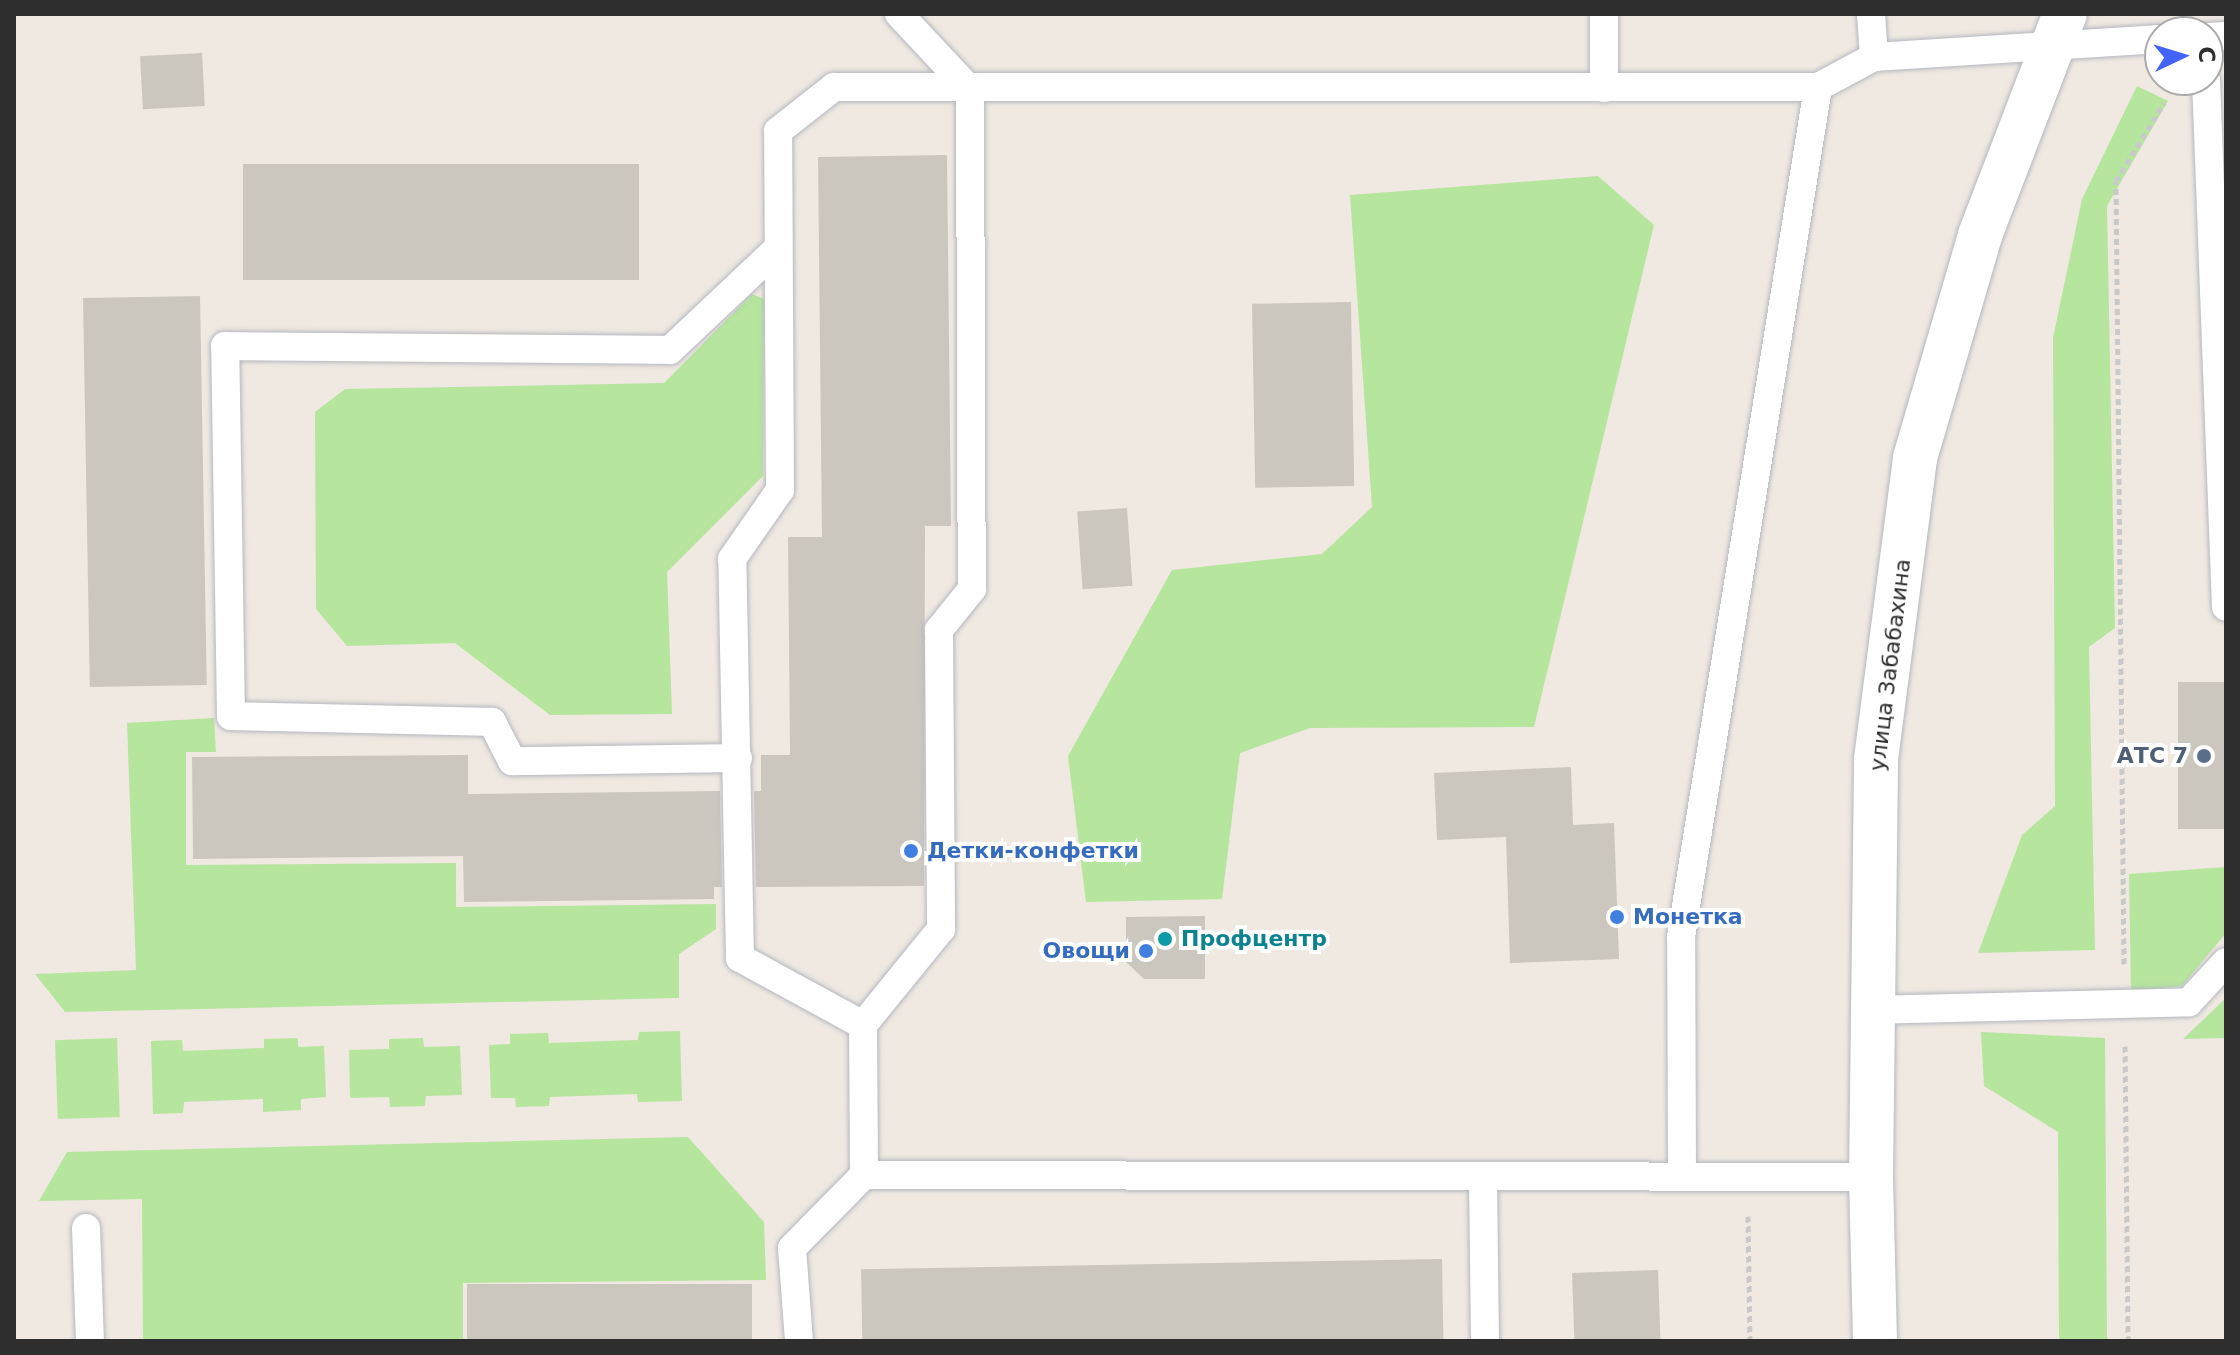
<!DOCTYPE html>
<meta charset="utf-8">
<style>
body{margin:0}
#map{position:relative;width:2240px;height:1355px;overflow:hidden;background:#efe9e1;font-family:"DejaVu Sans",sans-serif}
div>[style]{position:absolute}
.green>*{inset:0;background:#b6e59e;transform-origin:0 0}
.building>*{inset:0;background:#cbc7bf;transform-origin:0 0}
.path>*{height:5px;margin-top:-2.5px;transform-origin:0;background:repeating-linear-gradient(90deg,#c9c9c9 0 6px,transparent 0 10px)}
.roads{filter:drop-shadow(0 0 2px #b4b7c1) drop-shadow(0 0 2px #b4b7c1)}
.service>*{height:28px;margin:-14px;padding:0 14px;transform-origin:14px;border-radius:14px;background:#fff}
.tertiary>*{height:44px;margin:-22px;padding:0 22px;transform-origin:22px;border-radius:22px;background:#fff}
.dots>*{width:22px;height:22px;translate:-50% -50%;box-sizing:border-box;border:4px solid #fff;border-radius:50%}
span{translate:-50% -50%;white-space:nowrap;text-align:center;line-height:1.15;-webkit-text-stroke:8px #fff;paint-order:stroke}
.street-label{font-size:22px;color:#2e2e2e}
.service-label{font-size:22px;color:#4e5e75;font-weight:700}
.right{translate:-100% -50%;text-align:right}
.shop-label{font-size:22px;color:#366cbe;font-weight:700}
.left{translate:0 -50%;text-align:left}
.culture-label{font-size:22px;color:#0d838f;font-weight:700}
.frame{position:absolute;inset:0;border:16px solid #2e2e2e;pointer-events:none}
.north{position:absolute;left:2144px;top:16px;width:80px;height:80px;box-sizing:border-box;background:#fff;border:2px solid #ababab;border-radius:50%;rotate:86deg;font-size:22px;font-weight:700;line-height:32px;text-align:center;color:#2e2e2e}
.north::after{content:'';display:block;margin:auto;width:28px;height:36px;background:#4264fb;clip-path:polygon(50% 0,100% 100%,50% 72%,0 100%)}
</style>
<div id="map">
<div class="green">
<i style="clip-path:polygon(2137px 86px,2168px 101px,2107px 206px,2115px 628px,2089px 647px,2095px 950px,1978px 953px,2022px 835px,2055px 806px,2053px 338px,2082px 199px)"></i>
<i style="clip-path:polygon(1598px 176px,1654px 225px,1534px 727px,1310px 728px,1240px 753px,1222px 899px,1086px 902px,1068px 756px,1172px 570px,1322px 554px,1372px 507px,1350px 195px)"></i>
<i style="clip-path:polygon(752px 294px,764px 299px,763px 476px,667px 572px,672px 714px,550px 715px,455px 643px,347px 646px,316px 609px,315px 412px,345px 389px,664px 383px)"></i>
<i style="clip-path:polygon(214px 718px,216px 752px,186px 752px,186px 865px,456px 863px,456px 907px,716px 904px,716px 929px,679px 954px,679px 998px,65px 1012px,35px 974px,136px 970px,127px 723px)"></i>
<i style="clip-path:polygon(2226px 867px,2226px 933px,2182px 986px,2131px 991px,2129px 874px)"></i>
<i style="clip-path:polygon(2226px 998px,2226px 1038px,2183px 1039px)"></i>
<i style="clip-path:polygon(680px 1031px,682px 1101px,638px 1102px,637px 1094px,550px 1097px,549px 1106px,516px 1107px,515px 1098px,491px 1098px,489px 1045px,510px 1044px,510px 1034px,548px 1033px,549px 1043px,638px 1040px,639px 1032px)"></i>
<i style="clip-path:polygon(1981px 1032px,2105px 1038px,2107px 1341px,2059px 1341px,2058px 1132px,1984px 1086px)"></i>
<i style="left:117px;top:1038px;width:79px;height:62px;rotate:88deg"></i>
<i style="clip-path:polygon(298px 1038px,298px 1047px,324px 1046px,326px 1097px,301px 1099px,301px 1110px,263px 1112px,263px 1099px,184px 1102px,183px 1113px,153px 1114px,151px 1041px,182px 1040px,183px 1051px,264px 1048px,264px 1039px)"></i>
<i style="clip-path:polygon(423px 1038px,424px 1047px,460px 1046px,462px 1095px,426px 1096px,425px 1106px,390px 1107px,389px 1097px,350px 1098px,349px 1050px,389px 1049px,389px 1039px)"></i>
<i style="clip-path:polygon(688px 1137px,764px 1222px,766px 1280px,463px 1283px,463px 1339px,143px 1341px,142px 1199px,39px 1201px,67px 1152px)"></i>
</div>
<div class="building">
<i style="left:202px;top:53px;width:53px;height:62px;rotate:87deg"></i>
<i style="clip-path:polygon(947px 155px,951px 526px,925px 526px,924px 886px,756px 887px,754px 791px,761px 791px,761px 755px,790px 755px,788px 537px,822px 537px,818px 157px)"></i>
<i style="left:639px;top:164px;width:116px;height:396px;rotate:90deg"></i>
<i style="left:200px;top:296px;width:389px;height:117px;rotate:89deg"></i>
<i style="left:1351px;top:302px;width:184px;height:99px;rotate:89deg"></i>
<i style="left:1127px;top:508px;width:78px;height:50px;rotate:86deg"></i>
<i style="left:2226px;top:682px;width:147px;height:48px;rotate:90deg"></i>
<i style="clip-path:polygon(468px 755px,468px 794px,720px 791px,722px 887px,714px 887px,714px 899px,464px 902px,463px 856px,193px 859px,192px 757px)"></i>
<i style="clip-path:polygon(1571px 767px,1573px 825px,1614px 823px,1619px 959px,1510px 963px,1506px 837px,1437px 840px,1434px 773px)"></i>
<i style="clip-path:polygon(1205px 916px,1205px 979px,1144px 979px,1126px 962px,1126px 917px)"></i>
<i style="left:1442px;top:1259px;width:82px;height:581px;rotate:89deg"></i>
<i style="left:1658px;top:1270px;width:71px;height:86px;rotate:88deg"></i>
<i style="left:752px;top:1284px;width:57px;height:285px;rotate:90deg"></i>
</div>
<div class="path">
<i style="left:2124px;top:964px;width:783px;rotate:-90.59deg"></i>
<i style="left:2116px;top:181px;width:92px;rotate:-58.4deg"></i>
<i style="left:2125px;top:1046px;width:295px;rotate:89.4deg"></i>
<i style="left:1748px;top:1216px;width:125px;rotate:89.1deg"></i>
</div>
<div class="roads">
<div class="service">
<i style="left:899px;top:14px;width:104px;rotate:46.9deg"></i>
<i style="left:970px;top:90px;width:499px;rotate:89.8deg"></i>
<i style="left:972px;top:589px;width:53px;rotate:128.8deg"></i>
<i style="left:939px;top:630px;width:299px;rotate:89.6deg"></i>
<i style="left:941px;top:929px;width:124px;rotate:129.1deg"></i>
<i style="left:863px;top:1025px;width:150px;rotate:89.6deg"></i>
<i style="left:864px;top:1175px;width:1007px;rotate:0.11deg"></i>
<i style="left:1604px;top:14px;width:74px;rotate:90deg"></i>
<i style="left:1871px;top:14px;width:43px;rotate:86deg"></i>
<i style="left:2208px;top:37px;width:18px;rotate:-3deg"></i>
<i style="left:2206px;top:80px;width:527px;rotate:87.83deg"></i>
<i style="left:738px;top:758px;width:226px;rotate:179.2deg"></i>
<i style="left:512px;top:761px;width:44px;rotate:-117.1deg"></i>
<i style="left:492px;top:722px;width:261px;rotate:-178.7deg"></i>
<i style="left:231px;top:716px;width:370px;rotate:-90.9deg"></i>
<i style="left:225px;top:346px;width:445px;rotate:0.5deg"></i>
<i style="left:670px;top:350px;width:146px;rotate:-43.3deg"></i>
<i style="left:1872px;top:1010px;width:317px;rotate:-1.4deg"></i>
<i style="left:2189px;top:1002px;width:54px;rotate:-47.2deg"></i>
<i style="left:863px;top:1025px;width:140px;rotate:-151.4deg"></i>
<i style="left:740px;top:958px;width:399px;rotate:-91.1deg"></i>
<i style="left:732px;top:559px;width:84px;rotate:-55.2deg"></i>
<i style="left:780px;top:490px;width:359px;rotate:-90.3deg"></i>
<i style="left:778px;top:131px;width:71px;rotate:-38.2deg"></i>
<i style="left:834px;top:87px;width:984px"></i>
<i style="left:1818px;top:87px;width:64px;rotate:-28.2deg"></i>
<i style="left:1874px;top:57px;width:287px;rotate:-3.6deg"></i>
<i style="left:1682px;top:1173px;width:236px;rotate:-90.2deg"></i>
<i style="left:1681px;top:937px;width:861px;rotate:-80.84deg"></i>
<i style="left:1483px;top:1178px;width:163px;rotate:89.3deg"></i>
<i style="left:86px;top:1228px;width:113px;rotate:88deg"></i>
<i style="left:799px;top:1341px;width:93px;rotate:-94.3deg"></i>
<i style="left:792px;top:1248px;width:103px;rotate:-45.4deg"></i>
</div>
<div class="tertiary">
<i style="left:1875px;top:1341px;width:164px;rotate:-91.4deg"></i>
<i style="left:1871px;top:1177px;width:418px;rotate:-89.3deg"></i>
<i style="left:1876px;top:759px;width:304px;rotate:-82.6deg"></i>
<i style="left:1915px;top:458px;width:232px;rotate:-73.7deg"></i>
<i style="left:1980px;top:235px;width:237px;rotate:-69deg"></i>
</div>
</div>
<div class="dots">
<i style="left:2204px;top:756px;background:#5c6f8a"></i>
<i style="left:911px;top:851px;background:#3f7fe0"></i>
<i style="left:1617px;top:917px;background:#3f7fe0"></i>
<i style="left:1165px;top:939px;background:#0f9aa8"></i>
<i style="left:1146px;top:951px;background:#3f7fe0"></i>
</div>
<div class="street-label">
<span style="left:1890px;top:665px;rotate:-83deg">улица Забабахина</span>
</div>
<div class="service-label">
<span class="right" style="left:2188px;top:756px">АТС 7</span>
</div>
<div class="shop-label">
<span class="left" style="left:927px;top:851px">Детки-конфетки</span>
<span class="left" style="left:1633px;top:917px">Монетка</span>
<span class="right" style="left:1130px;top:951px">Овощи</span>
</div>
<div class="culture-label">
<span class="left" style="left:1181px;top:939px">Профцентр</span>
</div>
<div class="frame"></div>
<div class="north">С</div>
</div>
